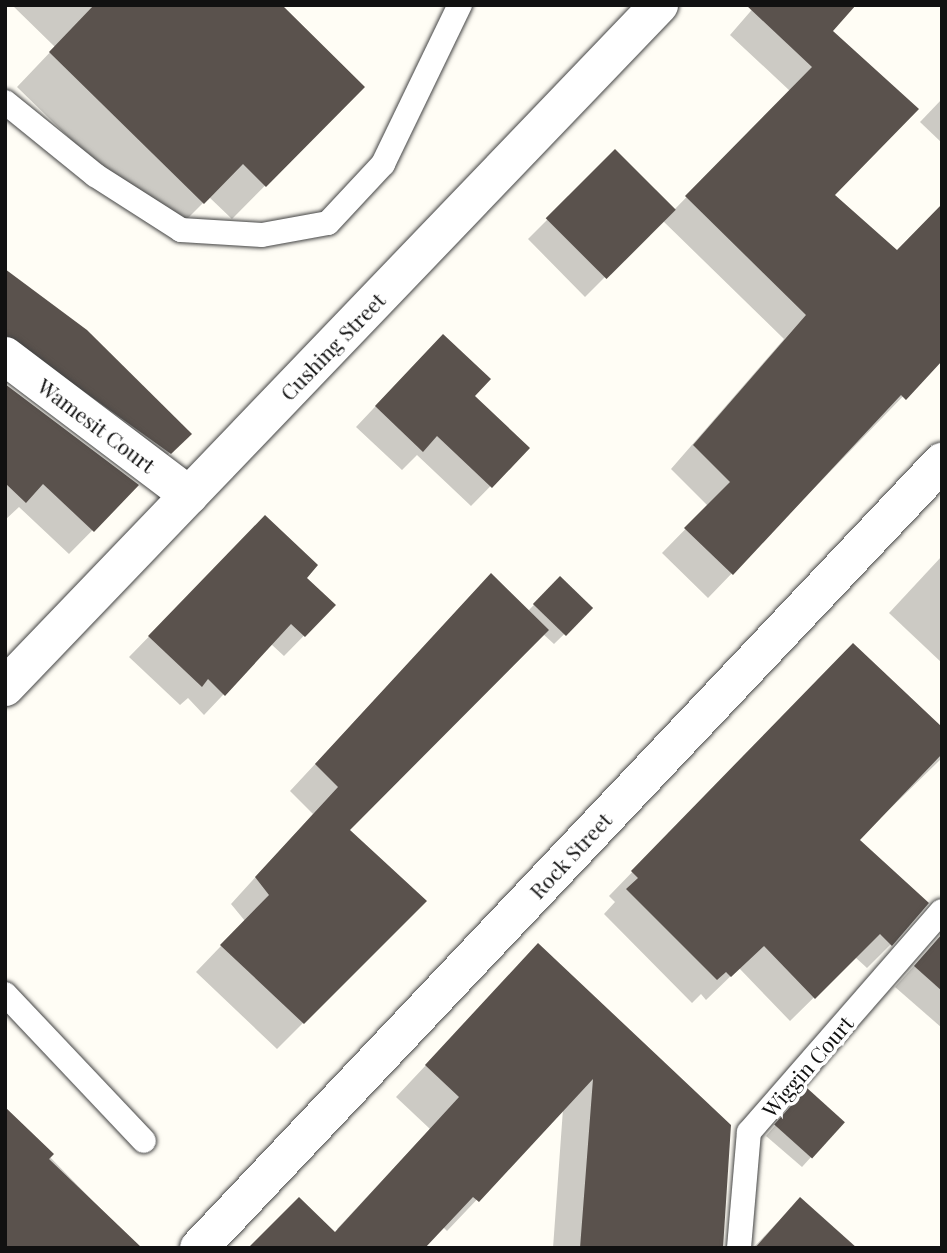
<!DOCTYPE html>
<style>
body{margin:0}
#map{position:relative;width:947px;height:1253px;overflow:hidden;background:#fffdf5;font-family:"Playfair Display",serif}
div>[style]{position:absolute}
.shadow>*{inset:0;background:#0003}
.building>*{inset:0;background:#5a524d;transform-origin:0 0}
.roads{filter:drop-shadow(0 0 2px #444) drop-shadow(0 0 2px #444)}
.service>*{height:24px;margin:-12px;padding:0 12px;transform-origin:12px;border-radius:12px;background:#fff}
.minor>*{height:38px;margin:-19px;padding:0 19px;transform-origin:19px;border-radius:19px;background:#fff}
.tertiary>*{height:38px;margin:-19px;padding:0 19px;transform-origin:19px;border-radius:19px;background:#fff}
span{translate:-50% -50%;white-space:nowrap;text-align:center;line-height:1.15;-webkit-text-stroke:7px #fff;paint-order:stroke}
.street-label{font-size:21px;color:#111}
.frame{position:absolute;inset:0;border:7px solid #111;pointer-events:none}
</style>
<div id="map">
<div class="shadow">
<i style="clip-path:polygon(12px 5px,280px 5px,363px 87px,232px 219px,209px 197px,170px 236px,17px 87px,55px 47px)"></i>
<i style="clip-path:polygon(756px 5px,831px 31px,832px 195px,942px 356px,708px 598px,662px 553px,708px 506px,671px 469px,784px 339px,662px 220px,585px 297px,528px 239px,615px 152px,673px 211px,790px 91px,730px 35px)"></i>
<i style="clip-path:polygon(942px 99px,942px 143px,920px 122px)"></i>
<i style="clip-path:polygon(5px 271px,189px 434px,146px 476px,5px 370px)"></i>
<i style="clip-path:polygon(423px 356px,528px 448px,471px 506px,417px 455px,402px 470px,356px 427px)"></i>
<i style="clip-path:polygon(5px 386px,137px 485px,69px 554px,19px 507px,5px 520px)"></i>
<i style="clip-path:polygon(246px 537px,334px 605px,284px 656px,271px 644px,204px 715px,188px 698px,180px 705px,129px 657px)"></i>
<i style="clip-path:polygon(942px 556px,942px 663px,889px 613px)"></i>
<i style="clip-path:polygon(491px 575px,528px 611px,560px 578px,591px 608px,554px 644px,543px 634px,348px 830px,425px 901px,277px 1049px,196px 972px,245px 921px,231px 904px,313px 814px,290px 791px)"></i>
<i style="clip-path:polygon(829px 669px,942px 729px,942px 758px,858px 840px,891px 944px,867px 968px,855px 957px,790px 1021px,739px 968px,706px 1000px,701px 994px,692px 1003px,604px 914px,615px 902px,609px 896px)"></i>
<i style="clip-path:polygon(942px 935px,942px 1028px,895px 987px)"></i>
<i style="clip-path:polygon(538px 946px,721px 1248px,553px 1248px,563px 1109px,447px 1231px,443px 1227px,357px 1248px,337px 1229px,430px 1129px,396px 1097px)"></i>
<i style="clip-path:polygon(797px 1101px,843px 1122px,802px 1167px,766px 1136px)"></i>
<i style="clip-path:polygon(5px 1111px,126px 1235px,114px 1248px)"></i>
<i style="clip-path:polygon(800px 1199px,854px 1248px,753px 1248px)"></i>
</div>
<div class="building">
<i style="clip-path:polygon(94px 5px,282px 5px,365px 87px,266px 187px,243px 164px,204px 204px,49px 52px)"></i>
<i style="clip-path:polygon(746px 5px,856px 5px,833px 31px,919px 109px,835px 195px,897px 250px,942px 204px,942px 361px,906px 400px,901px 395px,733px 575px,684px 528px,730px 482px,693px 445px,806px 315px,685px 196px,812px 67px)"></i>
<i style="left:615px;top:149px;width:86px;height:98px;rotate:45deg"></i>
<i style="clip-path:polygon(5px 269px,87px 330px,192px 434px,171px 454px,5px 335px)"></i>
<i style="clip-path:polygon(443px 334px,491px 379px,475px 396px,530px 448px,492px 488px,437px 436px,423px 452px,375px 406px)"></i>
<i style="clip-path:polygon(5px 384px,139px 485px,94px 532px,43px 484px,26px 503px,5px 483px)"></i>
<i style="clip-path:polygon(265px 515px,318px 565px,307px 578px,336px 605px,305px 637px,291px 624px,225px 696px,208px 679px,202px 687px,148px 636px)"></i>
<i style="clip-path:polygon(491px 573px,549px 630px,350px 830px,427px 901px,304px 1024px,220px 945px,269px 895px,255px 877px,338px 787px,315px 764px)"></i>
<i style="left:560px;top:576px;width:46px;height:39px;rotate:44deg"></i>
<i style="clip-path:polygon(853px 643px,942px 727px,942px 754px,860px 840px,929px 903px,892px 946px,880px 934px,815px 999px,764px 946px,731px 977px,726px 972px,717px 980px,626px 889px,638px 878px,631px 871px)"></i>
<i style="clip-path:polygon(942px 934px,942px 991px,914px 966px)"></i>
<i style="clip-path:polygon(538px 943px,731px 1125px,723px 1248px,580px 1248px,593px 1079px,479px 1202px,473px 1197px,425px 1248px,248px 1248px,299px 1197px,335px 1232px,459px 1097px,425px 1065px)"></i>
<i style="left:807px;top:1088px;width:51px;height:49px;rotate:42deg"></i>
<i style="clip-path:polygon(5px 1107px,54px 1154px,49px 1159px,142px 1248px,5px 1248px)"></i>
<i style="clip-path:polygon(800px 1197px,857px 1248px,755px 1248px)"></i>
</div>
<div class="roads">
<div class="service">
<i style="left:5px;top:102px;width:116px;rotate:39deg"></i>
<i style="left:95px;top:175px;width:102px;rotate:32.6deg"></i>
<i style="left:181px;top:230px;width:81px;rotate:3.5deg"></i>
<i style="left:262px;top:235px;width:67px;rotate:-10.3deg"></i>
<i style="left:328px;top:223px;width:81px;rotate:-47deg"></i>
<i style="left:383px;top:164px;width:177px;rotate:-64.2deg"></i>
<i style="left:5px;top:994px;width:202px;rotate:46.6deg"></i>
<i style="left:739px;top:1248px;width:116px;rotate:-85.1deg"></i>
<i style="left:749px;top:1132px;width:293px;rotate:-48.9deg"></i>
</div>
<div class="minor">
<i style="left:5px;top:356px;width:231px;rotate:37.1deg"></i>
<i style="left:5px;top:687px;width:945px;rotate:-46.2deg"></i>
</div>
<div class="tertiary">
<i style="left:199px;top:1248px;width:1082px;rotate:-46.61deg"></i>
</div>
</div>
<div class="street-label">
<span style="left:332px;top:346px;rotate:-46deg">Cushing Street</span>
<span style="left:97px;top:425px;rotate:37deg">Wamesit Court</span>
<span style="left:570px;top:855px;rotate:-47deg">Rock Street</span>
<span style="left:807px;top:1066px;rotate:-49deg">Wiggin Court</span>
</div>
<div class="frame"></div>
</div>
